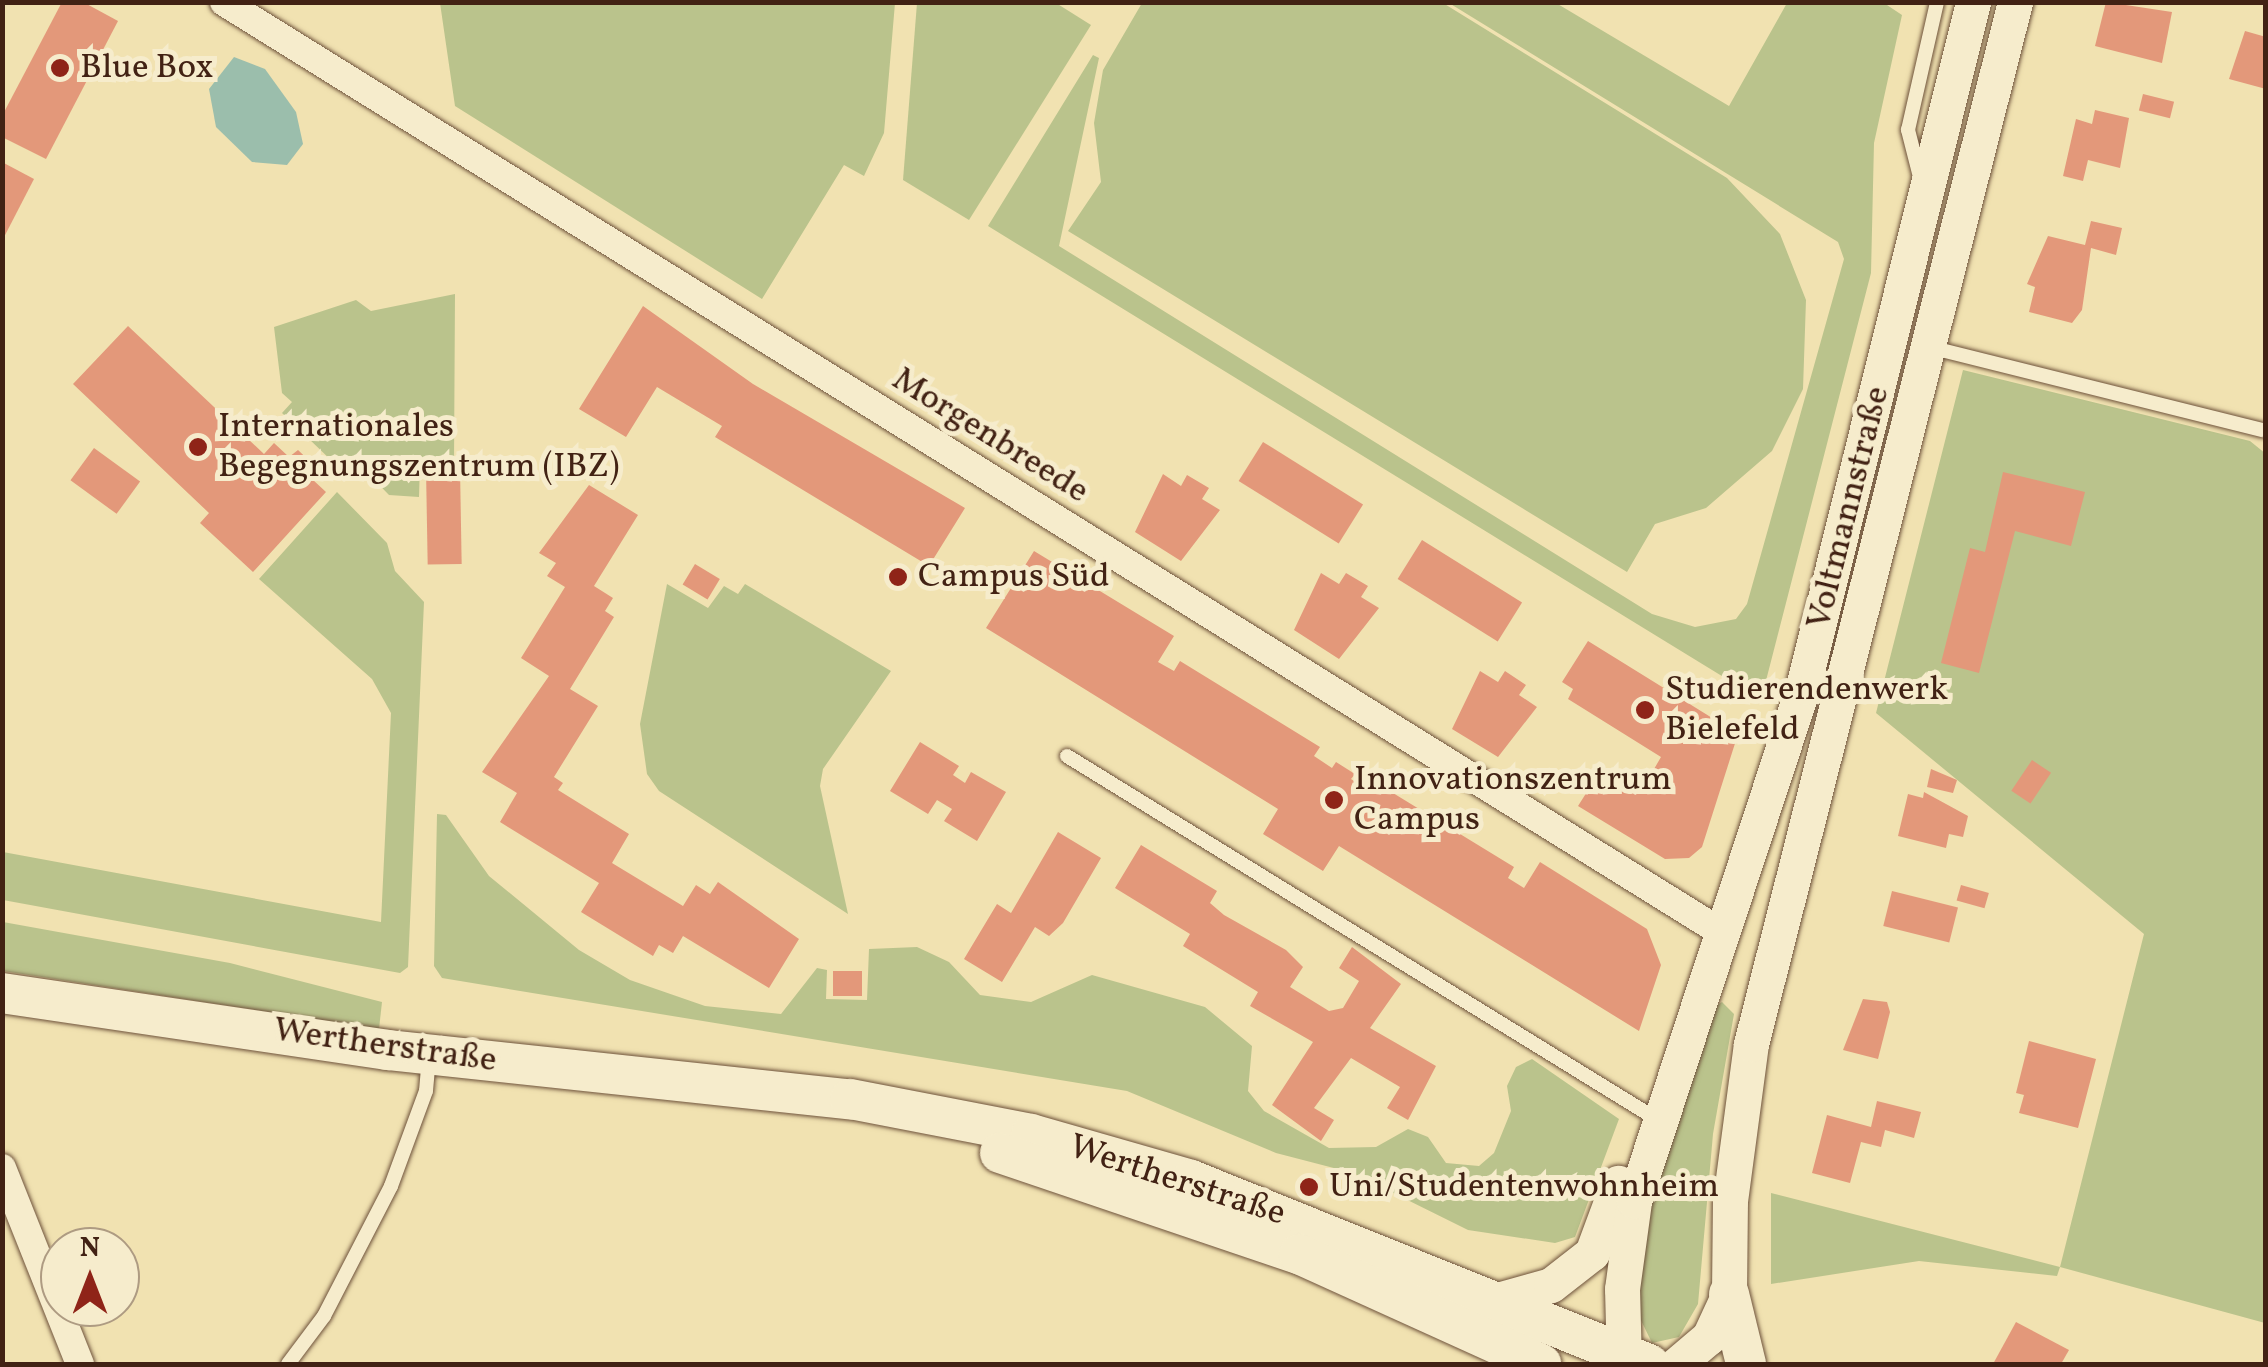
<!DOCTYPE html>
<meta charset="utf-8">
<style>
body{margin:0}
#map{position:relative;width:2268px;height:1367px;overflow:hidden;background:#f1e2b1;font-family:Vollkorn,serif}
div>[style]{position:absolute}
.green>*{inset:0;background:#bac38c}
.water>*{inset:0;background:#9bbeac}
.building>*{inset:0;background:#e3987a;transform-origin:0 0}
.roads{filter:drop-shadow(0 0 2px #6e523b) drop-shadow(0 0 2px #6e523b)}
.service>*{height:14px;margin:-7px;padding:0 7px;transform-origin:7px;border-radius:7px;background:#f6eccc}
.minor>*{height:28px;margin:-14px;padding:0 14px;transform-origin:14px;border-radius:14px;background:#f6eccc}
.tertiary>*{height:35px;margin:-17.5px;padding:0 17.5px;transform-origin:17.5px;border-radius:17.5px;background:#f6eccc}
.secondary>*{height:40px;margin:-20px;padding:0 20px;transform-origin:20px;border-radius:20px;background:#f6eccc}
.dots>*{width:28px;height:28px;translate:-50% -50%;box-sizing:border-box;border:5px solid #f6eccc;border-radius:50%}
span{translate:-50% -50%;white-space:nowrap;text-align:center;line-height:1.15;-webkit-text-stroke:10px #f6eccc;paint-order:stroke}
.poi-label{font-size:35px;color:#422214}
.left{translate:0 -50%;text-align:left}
.street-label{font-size:35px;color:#422214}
.frame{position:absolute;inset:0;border:5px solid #422214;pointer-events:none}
.north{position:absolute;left:40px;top:1227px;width:100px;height:100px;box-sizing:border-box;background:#f6eccc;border:2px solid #ae9b82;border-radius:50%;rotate:0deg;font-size:28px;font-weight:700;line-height:40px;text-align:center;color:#422214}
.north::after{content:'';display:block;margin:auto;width:35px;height:45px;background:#8f2418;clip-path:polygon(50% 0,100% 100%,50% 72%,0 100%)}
</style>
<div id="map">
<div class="green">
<i style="clip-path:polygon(440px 3px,895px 3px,884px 133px,864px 176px,844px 165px,762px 299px,455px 106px)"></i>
<i style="clip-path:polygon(917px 3px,1056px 3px,1091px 25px,969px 220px,903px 180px)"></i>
<i style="clip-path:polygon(1142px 3px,1443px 3px,1727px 178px,1780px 234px,1806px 300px,1803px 389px,1772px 451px,1706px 508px,1655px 524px,1627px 572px,1068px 231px,1101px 182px,1094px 123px,1103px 70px)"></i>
<i style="clip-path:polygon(1449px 3px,1556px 3px,1729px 106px,1787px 3px,1884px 3px,1902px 15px,1874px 143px,1871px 273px,1761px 700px,988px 226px,1093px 55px,1099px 58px,1059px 246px,1652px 614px,1695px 627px,1736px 619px,1747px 604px,1844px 259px,1838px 242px)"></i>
<i style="clip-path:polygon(455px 294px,454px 464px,420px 464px,419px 497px,389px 495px,357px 462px,334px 463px,282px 413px,292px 402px,282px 393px,274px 327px,356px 300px,371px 311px)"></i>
<i style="clip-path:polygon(1963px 370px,2250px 441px,2266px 454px,2265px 1323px,2060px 1267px,2057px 1276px,1919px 1261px,1771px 1284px,1771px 1193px,2060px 1267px,2144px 934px,1876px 713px)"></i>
<i style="clip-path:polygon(337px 492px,387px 543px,395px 571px,424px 602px,408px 967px,400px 973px,3px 900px,3px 852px,381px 922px,391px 713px,372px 679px,259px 579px)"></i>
<i style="clip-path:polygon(667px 584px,708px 608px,724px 586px,738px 594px,745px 584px,891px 671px,823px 769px,820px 786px,848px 914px,659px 791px,647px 774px,640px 724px)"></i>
<i style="clip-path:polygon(437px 814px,446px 815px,489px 876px,579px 950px,630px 980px,705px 1006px,781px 1014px,817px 968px,827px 970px,826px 999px,867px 1000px,869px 949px,917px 947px,949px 962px,980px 995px,1031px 1002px,1092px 975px,1205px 1007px,1252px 1046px,1248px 1091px,1264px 1111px,1329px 1148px,1376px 1147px,1408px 1129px,1428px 1137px,1446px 1163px,1479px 1166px,1494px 1153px,1511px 1111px,1507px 1086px,1516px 1067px,1532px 1059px,1619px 1119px,1575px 1237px,1555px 1243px,1468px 1230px,1353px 1173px,1276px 1153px,1127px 1091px,442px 978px,434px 966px)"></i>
<i style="clip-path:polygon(3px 922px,230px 963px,382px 1002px,379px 1029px,3px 971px)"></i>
<i style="clip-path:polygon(1722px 1002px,1734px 1014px,1713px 1134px,1698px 1304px,1679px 1337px,1652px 1343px,1636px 1310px,1650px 1210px,1705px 1013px)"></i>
</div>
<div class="water">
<i style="clip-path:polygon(234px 57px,265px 69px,296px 112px,303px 144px,287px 165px,252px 162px,216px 127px,209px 89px)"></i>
</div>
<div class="building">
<i style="clip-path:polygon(62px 2px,83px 2px,118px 21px,46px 159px,2px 137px,2px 116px)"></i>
<i style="clip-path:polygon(2106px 2px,2172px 12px,2162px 63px,2095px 46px)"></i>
<i style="clip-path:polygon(2245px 31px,2266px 37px,2266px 89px,2229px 79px)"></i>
<i style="left:2143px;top:94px;width:32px;height:17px;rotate:14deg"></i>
<i style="clip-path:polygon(2095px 110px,2129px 118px,2120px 168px,2088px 160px,2083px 181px,2063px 176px,2076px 119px,2092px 124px)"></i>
<i style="clip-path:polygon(2px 162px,34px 179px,2px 241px)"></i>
<i style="clip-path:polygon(2091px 221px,2122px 228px,2116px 255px,2091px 248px,2082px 310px,2072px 323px,2029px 312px,2035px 287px,2027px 284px,2048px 236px,2085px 245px)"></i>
<i style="clip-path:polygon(643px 306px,753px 384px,965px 508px,929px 566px,715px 437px,722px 426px,657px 387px,626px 437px,579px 409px)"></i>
<i style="clip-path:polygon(128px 326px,264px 454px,274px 443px,289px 457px,298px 450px,319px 470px,312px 479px,326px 492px,253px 572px,200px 523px,209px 513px,73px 384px)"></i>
<i style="left:1263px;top:442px;width:118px;height:46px;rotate:32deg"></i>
<i style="left:94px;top:448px;width:57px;height:40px;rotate:36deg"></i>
<i style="left:460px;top:468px;width:96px;height:34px;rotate:89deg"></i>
<i style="clip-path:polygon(2003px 472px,2085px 492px,2071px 546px,2015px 531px,1979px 673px,1941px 663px,1970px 548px,1985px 552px)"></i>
<i style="clip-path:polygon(1163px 474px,1181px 486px,1187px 475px,1209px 488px,1202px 499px,1220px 510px,1181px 561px,1135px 532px)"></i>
<i style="clip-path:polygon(589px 485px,638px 515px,594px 586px,613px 598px,605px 611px,614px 617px,570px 689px,598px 706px,554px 777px,563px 783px,558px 790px,629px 834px,612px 863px,683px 906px,696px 885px,710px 894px,718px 882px,799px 939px,769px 988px,683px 936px,673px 953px,659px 945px,653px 956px,581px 912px,599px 883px,500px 822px,517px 793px,482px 772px,549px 676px,521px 658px,565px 587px,547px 576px,556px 563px,539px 553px)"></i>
<i style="left:1422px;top:540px;width:118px;height:46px;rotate:32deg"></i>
<i style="clip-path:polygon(1034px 551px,1174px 636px,1158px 662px,1174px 671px,1180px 661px,1320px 747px,1314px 756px,1332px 768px,1336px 762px,1355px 774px,1351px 779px,1369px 791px,1375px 782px,1514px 867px,1508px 878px,1524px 888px,1540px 862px,1647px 929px,1661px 965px,1639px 1031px,1339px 846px,1323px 871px,1263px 834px,1278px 809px,986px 628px)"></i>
<i style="left:695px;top:564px;width:29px;height:24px;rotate:31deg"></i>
<i style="clip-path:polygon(1321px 573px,1339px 584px,1346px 573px,1368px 586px,1361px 597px,1379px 608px,1339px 659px,1294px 630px)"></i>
<i style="clip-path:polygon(1588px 641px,1738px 734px,1702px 847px,1689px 858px,1665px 859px,1578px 806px,1599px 773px,1624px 788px,1650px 776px,1661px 757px,1568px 699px,1573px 689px,1562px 682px)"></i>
<i style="clip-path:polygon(1480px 671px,1498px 682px,1505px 671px,1526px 685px,1519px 695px,1537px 707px,1498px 757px,1452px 729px)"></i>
<i style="clip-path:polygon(920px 742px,959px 766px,953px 775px,965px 783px,971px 772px,1006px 792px,977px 841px,944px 821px,952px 809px,937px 800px,928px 814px,890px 791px)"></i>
<i style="left:2032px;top:760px;width:23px;height:37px;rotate:34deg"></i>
<i style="clip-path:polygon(1931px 769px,1957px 780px,1953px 793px,1927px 787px)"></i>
<i style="clip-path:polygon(1924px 792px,1968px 816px,1963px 837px,1949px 834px,1946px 848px,1898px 836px,1908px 794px,1923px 798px)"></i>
<i style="clip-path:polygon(1058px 832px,1101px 858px,1063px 923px,1049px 936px,1035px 927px,1002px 982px,964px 959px,997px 904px,1011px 913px)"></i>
<i style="clip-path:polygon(1141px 845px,1217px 891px,1210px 903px,1224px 915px,1286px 950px,1303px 967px,1290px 987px,1329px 1011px,1343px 1008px,1359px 981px,1339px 968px,1352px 947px,1401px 984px,1370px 1028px,1436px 1066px,1408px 1120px,1387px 1108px,1400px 1087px,1351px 1058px,1314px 1108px,1334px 1120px,1321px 1141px,1272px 1105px,1313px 1042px,1250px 1006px,1258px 992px,1183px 946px,1190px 934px,1115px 888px)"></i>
<i style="left:1961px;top:885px;width:29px;height:16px;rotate:16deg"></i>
<i style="left:1892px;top:891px;width:68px;height:36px;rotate:14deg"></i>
<i style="left:833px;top:971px;width:29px;height:25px"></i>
<i style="clip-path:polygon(1863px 999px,1887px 1002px,1890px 1012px,1878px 1059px,1843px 1050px)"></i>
<i style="clip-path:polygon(2029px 1041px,2096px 1059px,2078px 1128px,2019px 1113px,2024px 1095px,2016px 1093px)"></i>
<i style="clip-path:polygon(1877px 1101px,1921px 1112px,1914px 1138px,1885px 1130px,1881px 1147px,1861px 1142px,1850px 1183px,1812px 1173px,1827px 1115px,1871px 1127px)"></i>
<i style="clip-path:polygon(2016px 1322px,2069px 1350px,2061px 1364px,1993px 1364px)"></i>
</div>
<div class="roads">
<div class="service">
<i style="left:1920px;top:177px;width:49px;rotate:-104.3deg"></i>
<i style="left:1908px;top:130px;width:131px;rotate:-77.2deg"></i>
<i style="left:1929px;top:347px;width:344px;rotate:14deg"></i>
<i style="left:1067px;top:756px;width:694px;rotate:31.63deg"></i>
<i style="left:288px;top:1364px;width:60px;rotate:-53.1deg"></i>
<i style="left:324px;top:1316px;width:146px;rotate:-62.7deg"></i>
<i style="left:391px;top:1186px;width:101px;rotate:-69.8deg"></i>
<i style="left:426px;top:1091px;width:35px;rotate:-85deg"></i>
</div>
<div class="minor">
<i style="left:224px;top:2px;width:1759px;rotate:31.85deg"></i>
<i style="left:2px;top:1168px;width:211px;rotate:68.3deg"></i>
</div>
<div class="tertiary">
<i style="left:1490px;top:1302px;width:63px;rotate:-15.6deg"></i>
<i style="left:1551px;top:1285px;width:52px;rotate:-38deg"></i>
<i style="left:1592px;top:1253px;width:75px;rotate:-69.6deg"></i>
<i style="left:1624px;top:1364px;width:75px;rotate:-91.5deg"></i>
<i style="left:1622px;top:1289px;width:89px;rotate:-82.2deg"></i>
<i style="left:1634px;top:1201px;width:541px;rotate:-71.8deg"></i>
<i style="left:1803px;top:687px;width:706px;rotate:-76.06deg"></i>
<i style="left:1677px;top:1364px;width:42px;rotate:-40.2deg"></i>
<i style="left:1709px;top:1337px;width:47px;rotate:-65.1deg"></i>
<i style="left:1729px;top:1294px;width:93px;rotate:-89.4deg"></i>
<i style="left:1730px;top:1201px;width:158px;rotate:-82.4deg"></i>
<i style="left:1751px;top:1044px;width:1075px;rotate:-75.78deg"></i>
</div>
<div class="secondary">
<i style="left:2px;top:993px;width:390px;rotate:8.4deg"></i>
<i style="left:388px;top:1050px;width:465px;rotate:6.1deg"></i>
<i style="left:850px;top:1099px;width:184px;rotate:10.9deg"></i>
<i style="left:1031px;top:1134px;width:166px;rotate:16deg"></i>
<i style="left:1191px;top:1180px;width:494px;rotate:21.9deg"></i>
<i style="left:1000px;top:1153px;width:316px;rotate:18.7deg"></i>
<i style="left:1299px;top:1254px;width:266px;rotate:24.4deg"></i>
<i style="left:1729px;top:1294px;width:72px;rotate:76.3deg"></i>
</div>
</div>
<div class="dots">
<i style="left:60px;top:68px;background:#8f2418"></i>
<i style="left:198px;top:447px;background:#8f2418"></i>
<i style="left:898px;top:577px;background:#8f2418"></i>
<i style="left:1645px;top:710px;background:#8f2418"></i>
<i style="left:1334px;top:800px;background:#8f2418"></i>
<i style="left:1309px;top:1187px;background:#8f2418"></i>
</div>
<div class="poi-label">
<span class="left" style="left:80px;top:68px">Blue Box</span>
<span class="left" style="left:218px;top:447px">Internationales<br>Begegnungszentrum (IBZ)</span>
<span class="left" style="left:918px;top:577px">Campus Süd</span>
<span class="left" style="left:1665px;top:710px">Studierendenwerk<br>Bielefeld</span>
<span class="left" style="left:1354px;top:800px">Innovationszentrum<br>Campus</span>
<span class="left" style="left:1329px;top:1187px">Uni/Studentenwohnheim</span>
</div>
<div class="street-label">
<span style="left:990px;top:436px;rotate:32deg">Morgenbreede</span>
<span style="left:1849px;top:508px;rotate:-76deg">Voltmannstraße</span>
<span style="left:385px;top:1046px;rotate:8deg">Wertherstraße</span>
<span style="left:1177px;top:1181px;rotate:18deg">Wertherstraße</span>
</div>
<div class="frame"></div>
<div class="north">N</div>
</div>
